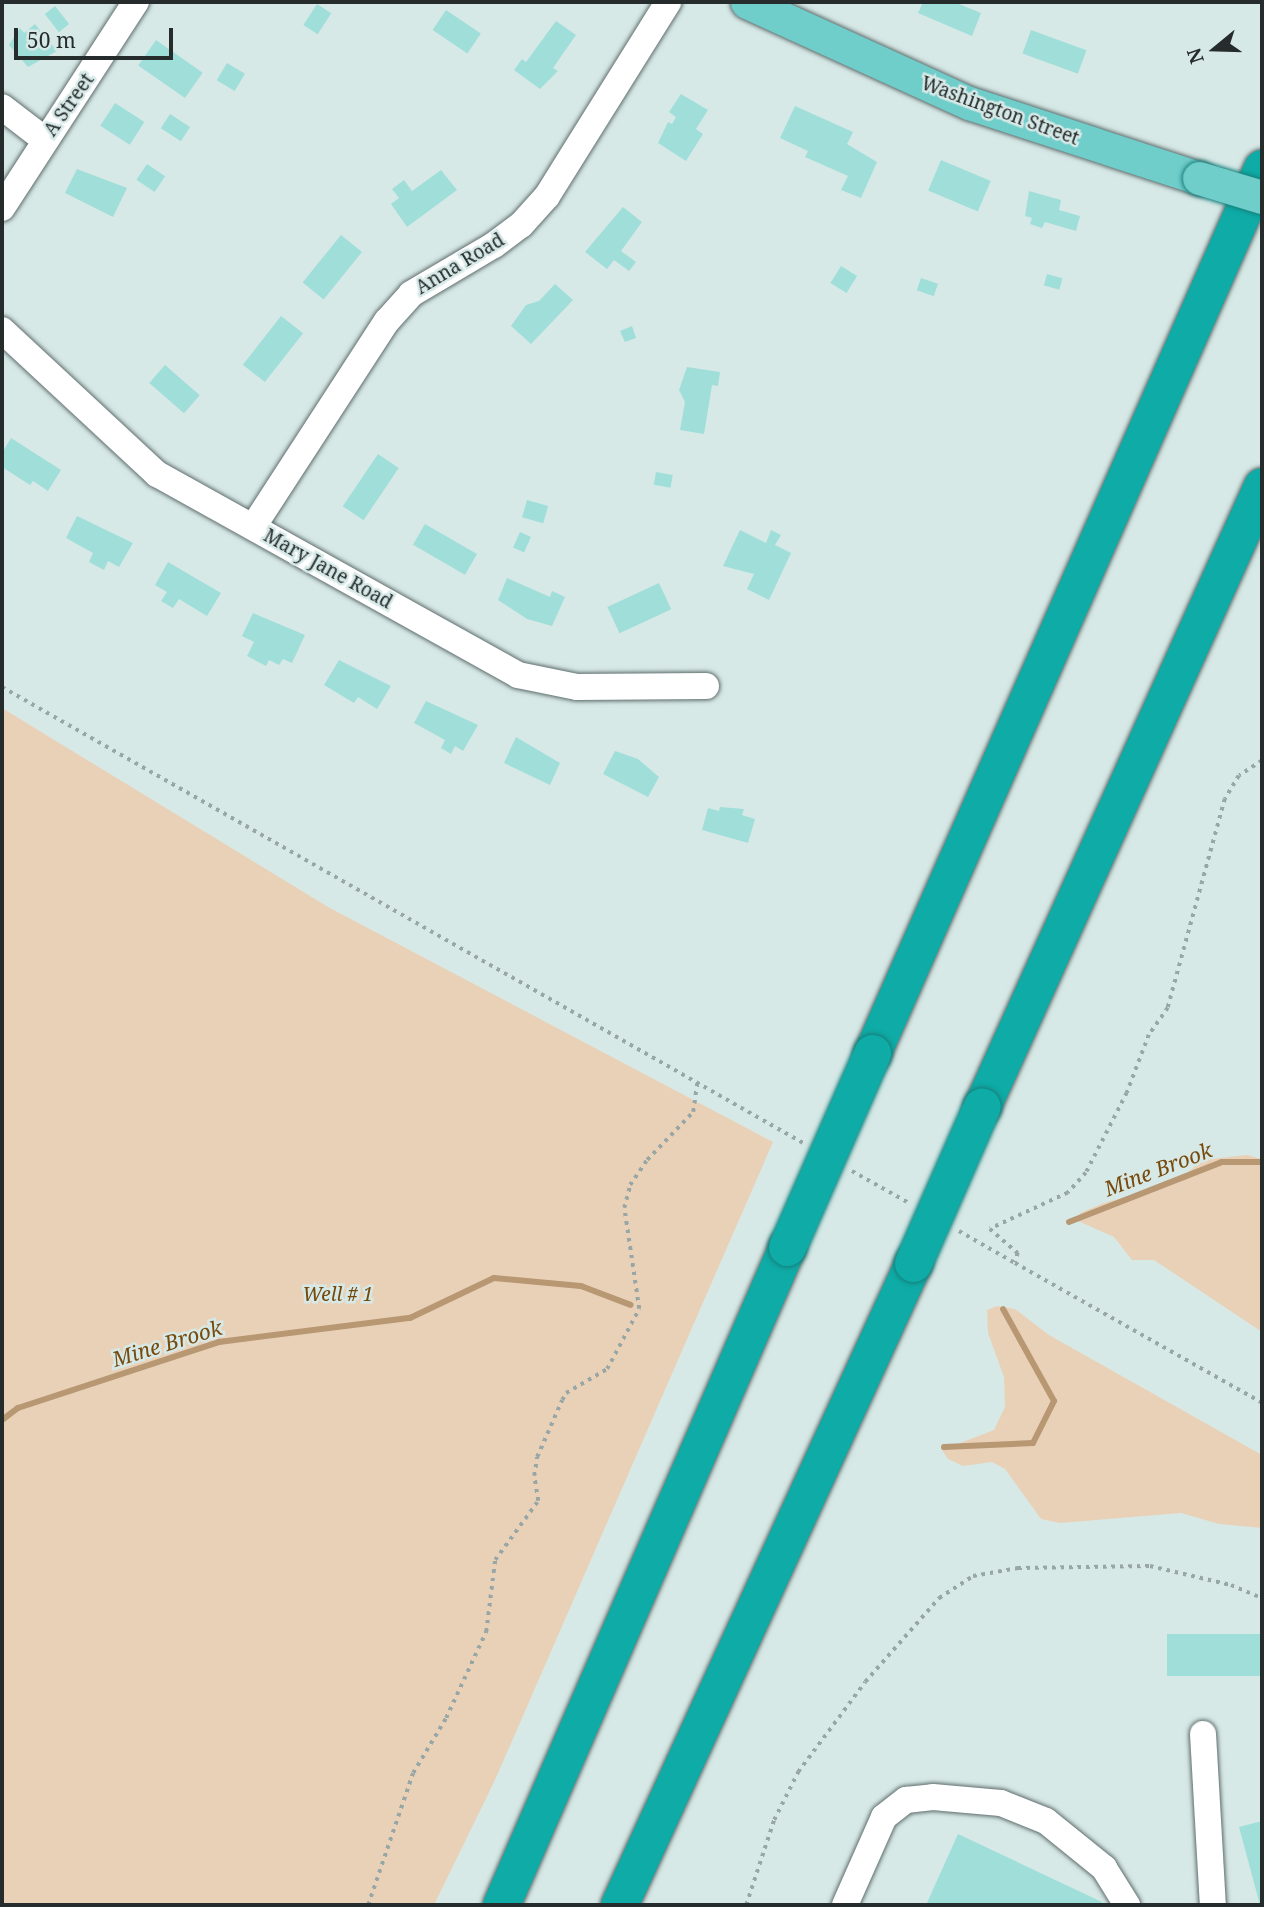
<!DOCTYPE html>
<style>
body{margin:0}
#map{position:relative;width:1264px;height:1907px;overflow:hidden;background:#d7e9e7;font-family:"Noto Serif",serif}
div>[style]{position:absolute}
.green>*{inset:0;background:#e9d1b8}
.stream>*{height:6px;margin:-3px;padding:0 3px;transform-origin:3px;border-radius:3px;background:#b89773}
.building>*{inset:0;background:#a0deda;transform-origin:0 0}
.path>*{height:3.5px;margin-top:-1.75px;transform-origin:0;background:repeating-linear-gradient(90deg,#98a6a5 0 3.5px,transparent 0 8.5px)}
.roads{filter:drop-shadow(0 0 2px #5f6e6d) drop-shadow(0 0 2px #5f6e6d)}
.minor>*{height:26px;margin:-13px;padding:0 13px;transform-origin:13px;border-radius:13px;background:#fff}
.major>*{height:33px;margin:-16.5px;padding:0 16.5px;transform-origin:16.5px;border-radius:16.5px;background:#6fcdca}
.highway>*{height:37px;margin:-18.5px;padding:0 18.5px;transform-origin:18.5px;border-radius:18.5px;background:#0faba6}
.bridges{filter:drop-shadow(0 0 2px #177f7b) drop-shadow(0 0 2px #177f7b)}
.major-bridge>*{height:33px;margin:-16.5px;padding:0 16.5px;transform-origin:16.5px;border-radius:16.5px;background:#6fcdca}
.highway-bridge>*{height:37px;margin:-18.5px;padding:0 18.5px;transform-origin:18.5px;border-radius:18.5px;background:#0faba6}
span{translate:-50% -50%;white-space:nowrap;text-align:center;line-height:1.15;-webkit-text-stroke:5px #d7e9e7;paint-order:stroke}
.street-label{font-size:19px;color:#252c2b}
.park-label{font-size:19px;color:#744809;font-style:italic}
.water-label{font-size:21px;color:#774a0d;font-style:italic}
.frame{position:absolute;inset:0;border:4px solid #252c2b;pointer-events:none}
.north{position:absolute;left:1180px;top:14px;width:70px;height:70px;-webkit-text-stroke:5px #d7e9e7;paint-order:stroke;rotate:251deg;font-size:19px;font-weight:700;line-height:28px;text-align:center;color:#252c2b}
.north::after{content:'';display:block;margin:auto;width:24px;height:32px;background:#252c2b;clip-path:polygon(50% 0,100% 100%,50% 72%,0 100%)}
.scale{position:absolute;left:14px;top:28px;width:159px;height:32px;box-sizing:border-box;border:4px solid #252c2b;border-top:0;padding-left:9px;font-size:21px;line-height:24px;white-space:nowrap;color:#252c2b;-webkit-text-stroke:5px #d7e9e7;paint-order:stroke}
</style>
<div id="map">
<div class="green">
<i style="clip-path:polygon(2px 708px,328px 907px,773px 1142px,495px 1780px,434px 1905px,2px 1905px)"></i>
<i style="clip-path:polygon(1247px 1155px,1262px 1159px,1262px 1332px,1154px 1260px,1132px 1260px,1114px 1237px,1078px 1221px,1080px 1213px,1104px 1203px,1176px 1183px,1202px 1160px)"></i>
<i style="clip-path:polygon(997px 1306px,1015px 1309px,1049px 1335px,1262px 1455px,1262px 1528px,1219px 1524px,1181px 1513px,1060px 1523px,1041px 1519px,1005px 1469px,992px 1462px,963px 1466px,948px 1459px,942px 1450px,994px 1430px,1005px 1407px,1004px 1377px,988px 1333px,987px 1310px)"></i>
</div>
<div class="stream">
<i style="left:1069px;top:1222px;width:164px;rotate:-21.4deg"></i>
<i style="left:1222px;top:1162px;width:40px"></i>
<i style="left:2px;top:1420px;width:20px;rotate:-37deg"></i>
<i style="left:18px;top:1408px;width:212px;rotate:-18.2deg"></i>
<i style="left:219px;top:1342px;width:193px;rotate:-7.2deg"></i>
<i style="left:410px;top:1318px;width:93px;rotate:-25.5deg"></i>
<i style="left:494px;top:1278px;width:87px;rotate:5.3deg"></i>
<i style="left:581px;top:1286px;width:53px;rotate:20.8deg"></i>
<i style="left:944px;top:1447px;width:89px;rotate:-2.6deg"></i>
<i style="left:1033px;top:1443px;width:47px;rotate:-63.4deg"></i>
<i style="left:1054px;top:1401px;width:105px;rotate:-119deg"></i>
</div>
<div class="building">
<i style="clip-path:polygon(923px 2px,954px 2px,981px 13px,972px 36px,918px 13px)"></i>
<i style="left:317px;top:4px;width:17px;height:25px;rotate:33deg"></i>
<i style="left:55px;top:6px;width:23px;height:13px;rotate:52deg"></i>
<i style="left:446px;top:10px;width:42px;height:24px;rotate:34deg"></i>
<i style="clip-path:polygon(556px 21px,576px 35px,553px 68px,558px 71px,540px 89px,514px 70px,522px 59px,526px 62px)"></i>
<i style="clip-path:polygon(35px 24px,57px 51px,28px 67px,9px 45px,20px 28px,24px 33px)"></i>
<i style="left:1031px;top:30px;width:59px;height:25px;rotate:20deg"></i>
<i style="left:156px;top:40px;width:57px;height:31px;rotate:35deg"></i>
<i style="left:227px;top:63px;width:21px;height:20px;rotate:31deg"></i>
<i style="clip-path:polygon(681px 94px,708px 110px,696px 129px,703px 134px,686px 161px,658px 143px,668px 122px,672px 124px,676px 117px,669px 112px)"></i>
<i style="left:115px;top:103px;width:35px;height:27px;rotate:33deg"></i>
<i style="clip-path:polygon(795px 106px,853px 132px,847px 144px,877px 162px,861px 198px,841px 190px,848px 176px,805px 157px,808px 151px,780px 138px)"></i>
<i style="left:170px;top:114px;width:24px;height:17px;rotate:33deg"></i>
<i style="left:941px;top:160px;width:54px;height:33px;rotate:23deg"></i>
<i style="left:147px;top:164px;width:22px;height:19px;rotate:34deg"></i>
<i style="clip-path:polygon(77px 169px,127px 188px,113px 217px,65px 193px)"></i>
<i style="clip-path:polygon(441px 170px,457px 190px,407px 227px,391px 204px,399px 198px,392px 189px,404px 180px,412px 191px)"></i>
<i style="clip-path:polygon(1029px 191px,1061px 200px,1059px 210px,1080px 216px,1076px 231px,1045px 222px,1042px 228px,1030px 224px,1032px 218px,1025px 216px)"></i>
<i style="clip-path:polygon(623px 207px,642px 222px,621px 251px,636px 262px,629px 271px,614px 260px,607px 269px,585px 252px)"></i>
<i style="left:341px;top:235px;width:27px;height:61px;rotate:39deg"></i>
<i style="left:841px;top:266px;width:19px;height:20px;rotate:32deg"></i>
<i style="left:1047px;top:274px;width:16px;height:12px;rotate:15deg"></i>
<i style="left:921px;top:278px;width:18px;height:13px;rotate:19deg"></i>
<i style="clip-path:polygon(555px 284px,573px 300px,531px 344px,511px 326px,526px 305px,539px 301px)"></i>
<i style="left:281px;top:316px;width:28px;height:62px;rotate:38deg"></i>
<i style="clip-path:polygon(632px 326px,636px 338px,625px 342px,620px 331px)"></i>
<i style="left:165px;top:365px;width:46px;height:24px;rotate:41deg"></i>
<i style="clip-path:polygon(687px 367px,720px 372px,718px 386px,712px 385px,704px 434px,680px 430px,685px 402px,679px 390px)"></i>
<i style="clip-path:polygon(11px 438px,61px 470px,48px 491px,33px 481px,30px 485px,2px 467px,2px 453px)"></i>
<i style="left:378px;top:454px;width:25px;height:63px;rotate:34deg"></i>
<i style="left:656px;top:472px;width:17px;height:13px;rotate:10deg"></i>
<i style="left:527px;top:500px;width:22px;height:18px;rotate:16deg"></i>
<i style="clip-path:polygon(77px 516px,133px 543px,119px 567px,108px 561px,104px 570px,89px 562px,93px 553px,66px 538px)"></i>
<i style="left:425px;top:524px;width:60px;height:24px;rotate:30deg"></i>
<i style="clip-path:polygon(740px 530px,766px 543px,771px 530px,781px 535px,775px 545px,791px 553px,769px 600px,747px 589px,754px 574px,723px 566px)"></i>
<i style="left:520px;top:532px;width:12px;height:17px;rotate:24deg"></i>
<i style="clip-path:polygon(168px 562px,221px 593px,207px 616px,179px 599px,173px 608px,161px 601px,167px 592px,155px 585px)"></i>
<i style="clip-path:polygon(507px 578px,550px 597px,552px 591px,565px 597px,552px 626px,527px 619px,498px 600px)"></i>
<i style="left:659px;top:583px;width:29px;height:57px;rotate:65deg"></i>
<i style="clip-path:polygon(253px 613px,305px 635px,292px 663px,283px 659px,279px 665px,269px 660px,266px 666px,247px 656px,254px 642px,242px 636px)"></i>
<i style="clip-path:polygon(339px 660px,391px 686px,377px 709px,358px 697px,354px 703px,324px 685px)"></i>
<i style="clip-path:polygon(426px 701px,478px 725px,463px 751px,455px 746px,451px 754px,441px 748px,445px 740px,414px 723px)"></i>
<i style="clip-path:polygon(516px 737px,560px 763px,550px 785px,504px 763px)"></i>
<i style="clip-path:polygon(615px 751px,638px 759px,659px 777px,648px 797px,603px 774px)"></i>
<i style="clip-path:polygon(720px 807px,744px 809px,742px 815px,755px 819px,748px 843px,702px 830px,708px 808px,719px 811px)"></i>
<i style="left:1262px;top:1634px;width:42px;height:95px;rotate:90deg"></i>
<i style="clip-path:polygon(1262px 1821px,1262px 1905px,1260px 1905px,1239px 1827px)"></i>
<i style="clip-path:polygon(958px 1834px,1102px 1902px,1100px 1905px,926px 1905px)"></i>
</div>
<div class="path">
<i style="left:2px;top:687px;width:922px;rotate:29.65deg"></i>
<i style="left:1262px;top:761px;width:27px;rotate:147deg"></i>
<i style="left:1239px;top:776px;width:27px;rotate:121deg"></i>
<i style="left:1225px;top:799px;width:217px;rotate:105.3deg"></i>
<i style="left:1168px;top:1008px;width:33px;rotate:125deg"></i>
<i style="left:1149px;top:1035px;width:62px;rotate:110.8deg"></i>
<i style="left:1127px;top:1093px;width:90px;rotate:117.1deg"></i>
<i style="left:1086px;top:1173px;width:27px;rotate:132deg"></i>
<i style="left:1068px;top:1193px;width:86px;rotate:155.2deg"></i>
<i style="left:990px;top:1229px;width:37px;rotate:41deg"></i>
<i style="left:1018px;top:1253px;width:10px;rotate:107deg"></i>
<i style="left:1015px;top:1263px;width:284px;rotate:29.5deg"></i>
<i style="left:852px;top:1171px;width:65px;rotate:29.3deg"></i>
<i style="left:959px;top:1231px;width:64px;rotate:29.7deg"></i>
<i style="left:174px;top:1905px;width:2px"></i>
<i style="left:368px;top:1905px;width:139px;rotate:-71.2deg"></i>
<i style="left:413px;top:1773px;width:64px;rotate:-59deg"></i>
<i style="left:446px;top:1718px;width:95px;rotate:-65.1deg"></i>
<i style="left:486px;top:1632px;width:73px;rotate:-82.9deg"></i>
<i style="left:495px;top:1560px;width:73px;rotate:-53.9deg"></i>
<i style="left:538px;top:1501px;width:25px;rotate:-99deg"></i>
<i style="left:534px;top:1476px;width:19px;rotate:-81deg"></i>
<i style="left:537px;top:1457px;width:62px;rotate:-66.3deg"></i>
<i style="left:562px;top:1400px;width:8px;rotate:-60deg"></i>
<i style="left:566px;top:1393px;width:48px;rotate:-30.3deg"></i>
<i style="left:607px;top:1369px;width:68px;rotate:-61.9deg"></i>
<i style="left:639px;top:1309px;width:102px;rotate:-98.4deg"></i>
<i style="left:624px;top:1208px;width:24px;rotate:-75deg"></i>
<i style="left:630px;top:1185px;width:30px;rotate:-56deg"></i>
<i style="left:647px;top:1160px;width:66px;rotate:-46.2deg"></i>
<i style="left:693px;top:1112px;width:29px;rotate:-82deg"></i>
<i style="left:746px;top:1905px;width:89px;rotate:-71.8deg"></i>
<i style="left:774px;top:1820px;width:54px;rotate:-63.4deg"></i>
<i style="left:798px;top:1772px;width:112px;rotate:-53.3deg"></i>
<i style="left:865px;top:1682px;width:112px;rotate:-48.6deg"></i>
<i style="left:939px;top:1598px;width:40px;rotate:-32.9deg"></i>
<i style="left:973px;top:1576px;width:46px;rotate:-10.1deg"></i>
<i style="left:1018px;top:1568px;width:132px;rotate:-0.9deg"></i>
<i style="left:1150px;top:1566px;width:83px;rotate:13.2deg"></i>
<i style="left:1231px;top:1585px;width:34px;rotate:23deg"></i>
</div>
<div class="roads">
<div class="minor">
<i style="left:2px;top:107px;width:54px;rotate:37.5deg"></i>
<i style="left:2px;top:208px;width:246px;rotate:-57deg"></i>
<i style="left:2px;top:330px;width:212px;rotate:42.9deg"></i>
<i style="left:157px;top:474px;width:413px;rotate:29.1deg"></i>
<i style="left:518px;top:675px;width:60px;rotate:11.5deg"></i>
<i style="left:577px;top:687px;width:129px;rotate:-0.4deg"></i>
<i style="left:253px;top:527px;width:246px;rotate:-57deg"></i>
<i style="left:387px;top:321px;width:36px;rotate:-48deg"></i>
<i style="left:411px;top:294px;width:96px;rotate:-30.6deg"></i>
<i style="left:494px;top:245px;width:34px;rotate:-37deg"></i>
<i style="left:521px;top:225px;width:39px;rotate:-48deg"></i>
<i style="left:547px;top:196px;width:229px;rotate:-58deg"></i>
<i style="left:1203px;top:1734px;width:171px;rotate:86.7deg"></i>
<i style="left:845px;top:1905px;width:96px;rotate:-66.1deg"></i>
<i style="left:884px;top:1817px;width:28px;rotate:-38deg"></i>
<i style="left:906px;top:1800px;width:27px;rotate:-6deg"></i>
<i style="left:933px;top:1797px;width:68px;rotate:5deg"></i>
<i style="left:1001px;top:1803px;width:48px;rotate:21.8deg"></i>
<i style="left:1046px;top:1821px;width:75px;rotate:39deg"></i>
<i style="left:1104px;top:1868px;width:44px;rotate:58.1deg"></i>
</div>
<div class="major">
<i style="left:747px;top:2px;width:244px;rotate:24.5deg"></i>
<i style="left:969px;top:103px;width:242px;rotate:18.1deg"></i>
</div>
<div class="highway">
<i style="left:872px;top:1053px;width:967px;rotate:-66.22deg"></i>
<i style="left:982px;top:1106px;width:680px;rotate:-65.7deg"></i>
<i style="left:501px;top:1905px;width:717px;rotate:-66.51deg"></i>
<i style="left:619px;top:1905px;width:706px;rotate:-65.39deg"></i>
</div>
</div>
<div class="bridges">
<div class="major-bridge">
<i style="left:1199px;top:178px;width:66px;rotate:16.8deg"></i>
</div>
<div class="highway-bridge">
<i style="left:787px;top:1247px;width:212px;rotate:-66.3deg"></i>
<i style="left:913px;top:1263px;width:171px;rotate:-66.3deg"></i>
</div>
</div>
<div class="street-label">
<span style="left:69px;top:105px;rotate:-55deg">A Street</span>
<span style="left:1000px;top:111px;rotate:20deg">Washington Street</span>
<span style="left:460px;top:264px;rotate:-31deg">Anna Road</span>
<span style="left:328px;top:569px;rotate:29deg">Mary Jane Road</span>
</div>
<div class="park-label">
<span style="left:338px;top:1295px">Well # 1</span>
</div>
<div class="water-label">
<span style="left:1158px;top:1169px;rotate:-21deg">Mine Brook</span>
<span style="left:167px;top:1343px;rotate:-17deg">Mine Brook</span>
</div>
<div class="frame"></div>
<div class="north">N</div>
<div class="scale">50 m</div>
</div>
